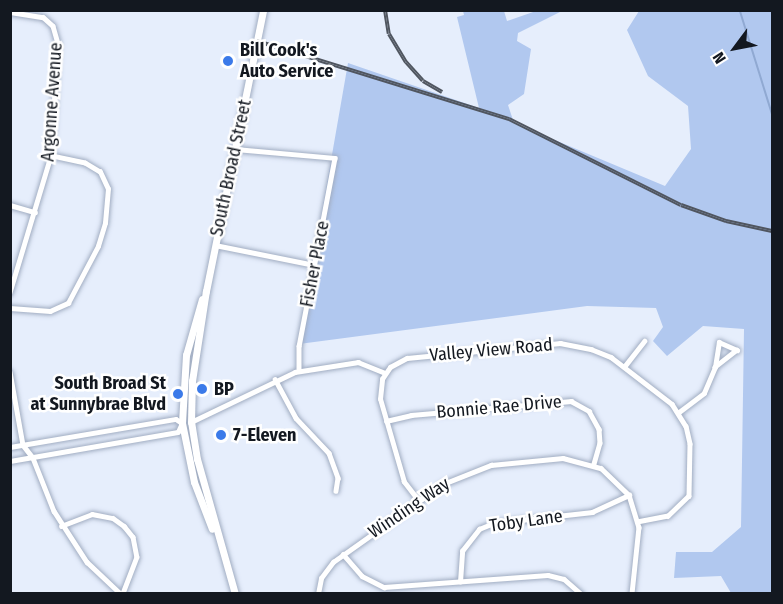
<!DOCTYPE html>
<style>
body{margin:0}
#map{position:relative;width:783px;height:604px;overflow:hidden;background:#e6eefc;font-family:"Fira Sans Condensed",sans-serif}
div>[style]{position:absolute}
.green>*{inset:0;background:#b1c8ef}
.stream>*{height:1.5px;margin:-0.75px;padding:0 0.75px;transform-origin:0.75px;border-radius:0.75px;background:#90a9d2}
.roads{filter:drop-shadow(0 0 2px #a1adc2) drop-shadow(0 0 2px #a1adc2)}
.minor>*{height:4.5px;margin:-2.25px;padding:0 2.25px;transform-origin:2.25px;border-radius:2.25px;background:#fff}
.primary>*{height:7px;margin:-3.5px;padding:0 3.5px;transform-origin:3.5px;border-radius:3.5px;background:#fff}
.rail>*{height:4px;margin-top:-2px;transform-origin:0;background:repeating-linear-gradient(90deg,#fff 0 4.5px,#505660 0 9px);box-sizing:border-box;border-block:2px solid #505660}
.dots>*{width:16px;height:16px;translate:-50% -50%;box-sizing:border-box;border:3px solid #fff;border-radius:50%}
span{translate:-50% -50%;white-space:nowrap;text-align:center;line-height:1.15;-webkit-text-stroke:5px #fff;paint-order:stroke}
.poi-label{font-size:18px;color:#131820;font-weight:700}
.left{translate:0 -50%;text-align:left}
.right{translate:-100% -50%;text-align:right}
.street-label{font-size:18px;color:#131820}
.frame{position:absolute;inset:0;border:12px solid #131820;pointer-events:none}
.north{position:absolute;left:705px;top:18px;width:60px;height:60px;-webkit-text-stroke:4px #fff;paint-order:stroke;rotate:238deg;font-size:16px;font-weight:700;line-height:24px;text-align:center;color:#131820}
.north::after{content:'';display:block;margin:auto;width:21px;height:27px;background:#131820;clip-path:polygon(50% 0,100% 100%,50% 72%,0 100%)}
</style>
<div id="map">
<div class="green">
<i style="clip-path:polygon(463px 11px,504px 11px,507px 21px,536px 11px,562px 11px,518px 33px,517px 41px,531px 49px,524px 94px,508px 105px,514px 123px,665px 186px,691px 149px,688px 106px,648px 76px,627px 30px,639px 11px,772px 11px,772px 593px,731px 593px,721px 576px,674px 578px,676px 552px,712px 552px,741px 527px,744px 329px,703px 326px,667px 356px,653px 341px,663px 327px,656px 308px,587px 306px,299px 344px,348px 63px,479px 108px,457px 17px,464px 15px)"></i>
</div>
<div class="stream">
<i style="left:740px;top:10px;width:108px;rotate:72.7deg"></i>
</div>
<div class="roads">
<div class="minor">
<i style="left:10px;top:12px;width:33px;rotate:9deg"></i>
<i style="left:43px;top:17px;width:13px;rotate:42deg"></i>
<i style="left:53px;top:26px;width:18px;rotate:74deg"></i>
<i style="left:58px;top:43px;width:113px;rotate:93.5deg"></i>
<i style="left:51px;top:156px;width:143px;rotate:106.7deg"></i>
<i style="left:235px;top:149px;width:100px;rotate:5.1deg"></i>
<i style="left:335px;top:158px;width:191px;rotate:100.8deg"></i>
<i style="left:299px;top:346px;width:25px;rotate:90deg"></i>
<i style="left:10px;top:205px;width:26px;rotate:16deg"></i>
<i style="left:215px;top:245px;width:101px;rotate:11.4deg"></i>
<i style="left:10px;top:308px;width:40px;rotate:4.3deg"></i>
<i style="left:50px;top:311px;width:20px;rotate:-24deg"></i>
<i style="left:68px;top:303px;width:64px;rotate:-62.2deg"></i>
<i style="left:98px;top:246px;width:24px;rotate:-73deg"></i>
<i style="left:105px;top:223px;width:34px;rotate:-85deg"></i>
<i style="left:108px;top:189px;width:19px;rotate:-115deg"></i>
<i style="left:100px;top:172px;width:17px;rotate:-149deg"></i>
<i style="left:85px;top:163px;width:35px;rotate:-168deg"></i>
<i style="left:719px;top:342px;width:20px;rotate:24deg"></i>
<i style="left:737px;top:350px;width:28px;rotate:142deg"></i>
<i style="left:715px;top:367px;width:25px;rotate:-81deg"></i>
<i style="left:624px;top:367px;width:33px;rotate:-52deg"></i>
<i style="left:10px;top:372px;width:74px;rotate:79.9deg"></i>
<i style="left:23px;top:445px;width:16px;rotate:52deg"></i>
<i style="left:33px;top:458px;width:57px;rotate:68.4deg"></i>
<i style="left:54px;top:511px;width:61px;rotate:57.1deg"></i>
<i style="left:87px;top:562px;width:47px;rotate:43.3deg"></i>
<i style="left:275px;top:379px;width:44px;rotate:61.7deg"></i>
<i style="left:296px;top:418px;width:48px;rotate:46.7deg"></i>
<i style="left:329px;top:453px;width:27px;rotate:70deg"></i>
<i style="left:338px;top:478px;width:13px;rotate:99deg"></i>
<i style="left:679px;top:412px;width:31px;rotate:-37deg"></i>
<i style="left:704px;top:393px;width:28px;rotate:-67deg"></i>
<i style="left:386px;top:421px;width:26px;rotate:-13deg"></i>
<i style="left:411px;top:415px;width:161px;rotate:-5deg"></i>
<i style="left:571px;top:401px;width:21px;rotate:29deg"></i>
<i style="left:589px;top:411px;width:21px;rotate:61deg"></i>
<i style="left:599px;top:429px;width:14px;rotate:86deg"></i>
<i style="left:600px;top:443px;width:22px;rotate:106deg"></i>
<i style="left:191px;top:422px;width:115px;rotate:-25.7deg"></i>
<i style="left:295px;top:372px;width:64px;rotate:-9deg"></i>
<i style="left:358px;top:362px;width:29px;rotate:22deg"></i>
<i style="left:10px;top:447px;width:168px;rotate:-9.6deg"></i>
<i style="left:176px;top:419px;width:7px;rotate:34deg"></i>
<i style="left:10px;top:461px;width:170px;rotate:-9.8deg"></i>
<i style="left:178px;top:432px;width:10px;rotate:-66deg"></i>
<i style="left:418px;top:500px;width:23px;rotate:-128deg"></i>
<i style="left:404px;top:482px;width:86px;rotate:-106.1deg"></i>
<i style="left:380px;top:399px;width:20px;rotate:-84deg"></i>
<i style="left:382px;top:379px;width:14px;rotate:-56deg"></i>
<i style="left:390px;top:367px;width:19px;rotate:-28deg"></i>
<i style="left:407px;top:358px;width:154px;rotate:-5.6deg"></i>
<i style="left:560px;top:343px;width:32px;rotate:11deg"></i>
<i style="left:591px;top:349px;width:22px;rotate:22deg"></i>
<i style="left:611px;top:357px;width:77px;rotate:37.6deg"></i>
<i style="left:672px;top:404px;width:26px;rotate:58deg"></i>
<i style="left:686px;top:426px;width:18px;rotate:77deg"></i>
<i style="left:690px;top:444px;width:52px;rotate:91.1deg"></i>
<i style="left:689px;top:496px;width:29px;rotate:136deg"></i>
<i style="left:668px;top:516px;width:31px;rotate:169deg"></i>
<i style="left:61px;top:526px;width:33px;rotate:-21deg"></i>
<i style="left:92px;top:514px;width:21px;rotate:11deg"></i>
<i style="left:113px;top:518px;width:14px;rotate:36deg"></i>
<i style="left:124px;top:526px;width:14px;rotate:51deg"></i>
<i style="left:133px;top:537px;width:20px;rotate:79deg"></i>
<i style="left:137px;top:557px;width:40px;rotate:111deg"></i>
<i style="left:343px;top:554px;width:29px;rotate:49deg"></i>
<i style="left:362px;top:576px;width:25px;rotate:27deg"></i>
<i style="left:384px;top:587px;width:164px;rotate:-4.2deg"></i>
<i style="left:548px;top:575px;width:16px;rotate:14deg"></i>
<i style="left:564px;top:579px;width:23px;rotate:41deg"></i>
<i style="left:460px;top:582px;width:31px;rotate:-86deg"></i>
<i style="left:462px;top:551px;width:28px;rotate:-52deg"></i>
<i style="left:479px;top:529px;width:16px;rotate:-22deg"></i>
<i style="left:494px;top:523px;width:99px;rotate:-6.4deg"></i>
<i style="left:592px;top:512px;width:41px;rotate:-24.7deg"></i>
<i style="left:318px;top:594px;width:16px;rotate:-79deg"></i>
<i style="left:321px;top:578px;width:20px;rotate:-53deg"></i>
<i style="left:333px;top:562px;width:135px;rotate:-35.3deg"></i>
<i style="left:443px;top:484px;width:52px;rotate:-21.6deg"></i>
<i style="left:491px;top:465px;width:72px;rotate:-5.6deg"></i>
<i style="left:563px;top:458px;width:39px;rotate:15deg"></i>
<i style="left:601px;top:468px;width:39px;rotate:44deg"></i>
<i style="left:629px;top:495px;width:34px;rotate:73deg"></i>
<i style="left:639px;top:527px;width:67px;rotate:96deg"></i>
</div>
<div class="primary">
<i style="left:202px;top:299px;width:58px;rotate:105.9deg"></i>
<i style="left:186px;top:355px;width:68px;rotate:93.4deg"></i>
<i style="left:182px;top:423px;width:60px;rotate:78.5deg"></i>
<i style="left:194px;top:482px;width:50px;rotate:69deg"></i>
<i style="left:235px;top:594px;width:140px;rotate:-105.7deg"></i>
<i style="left:197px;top:459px;width:37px;rotate:-99deg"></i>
<i style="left:191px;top:422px;width:41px;rotate:-88.6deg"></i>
<i style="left:192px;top:381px;width:91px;rotate:-81.2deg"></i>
<i style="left:206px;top:291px;width:287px;rotate:-78.5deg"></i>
</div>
</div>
<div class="rail">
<i style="left:385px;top:10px;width:24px;rotate:81deg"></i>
<i style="left:389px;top:34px;width:33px;rotate:59deg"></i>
<i style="left:406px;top:62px;width:25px;rotate:48deg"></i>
<i style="left:423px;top:81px;width:22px;rotate:30deg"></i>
<i style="left:257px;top:41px;width:264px;rotate:17.2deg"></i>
<i style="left:509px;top:119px;width:192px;rotate:26.6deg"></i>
<i style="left:681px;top:205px;width:48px;rotate:19.6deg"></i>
<i style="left:726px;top:221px;width:47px;rotate:12.3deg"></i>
</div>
<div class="dots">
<i style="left:228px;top:61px;background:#3b7ae9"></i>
<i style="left:202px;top:389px;background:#3b7ae9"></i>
<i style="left:178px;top:394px;background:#3b7ae9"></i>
<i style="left:221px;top:435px;background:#3b7ae9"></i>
</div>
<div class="poi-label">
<span class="left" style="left:240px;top:61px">Bill Cook's<br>Auto Service</span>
<span class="right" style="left:166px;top:394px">South Broad St<br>at Sunnybrae Blvd</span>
<span class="left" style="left:214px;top:389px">BP</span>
<span class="left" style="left:233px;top:435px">7-Eleven</span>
</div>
<div class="street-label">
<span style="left:52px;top:102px;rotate:-86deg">Argonne Avenue</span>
<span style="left:231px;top:168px;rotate:-78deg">South Broad Street</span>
<span style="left:315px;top:264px;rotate:-79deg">Fisher Place</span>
<span style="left:491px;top:350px;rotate:-5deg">Valley View Road</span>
<span style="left:499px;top:407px;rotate:-5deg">Bonnie Rae Drive</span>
<span style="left:409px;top:508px;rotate:-34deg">Winding Way</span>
<span style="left:526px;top:521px;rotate:-8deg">Toby Lane</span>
</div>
<div class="frame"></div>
<div class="north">N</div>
</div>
